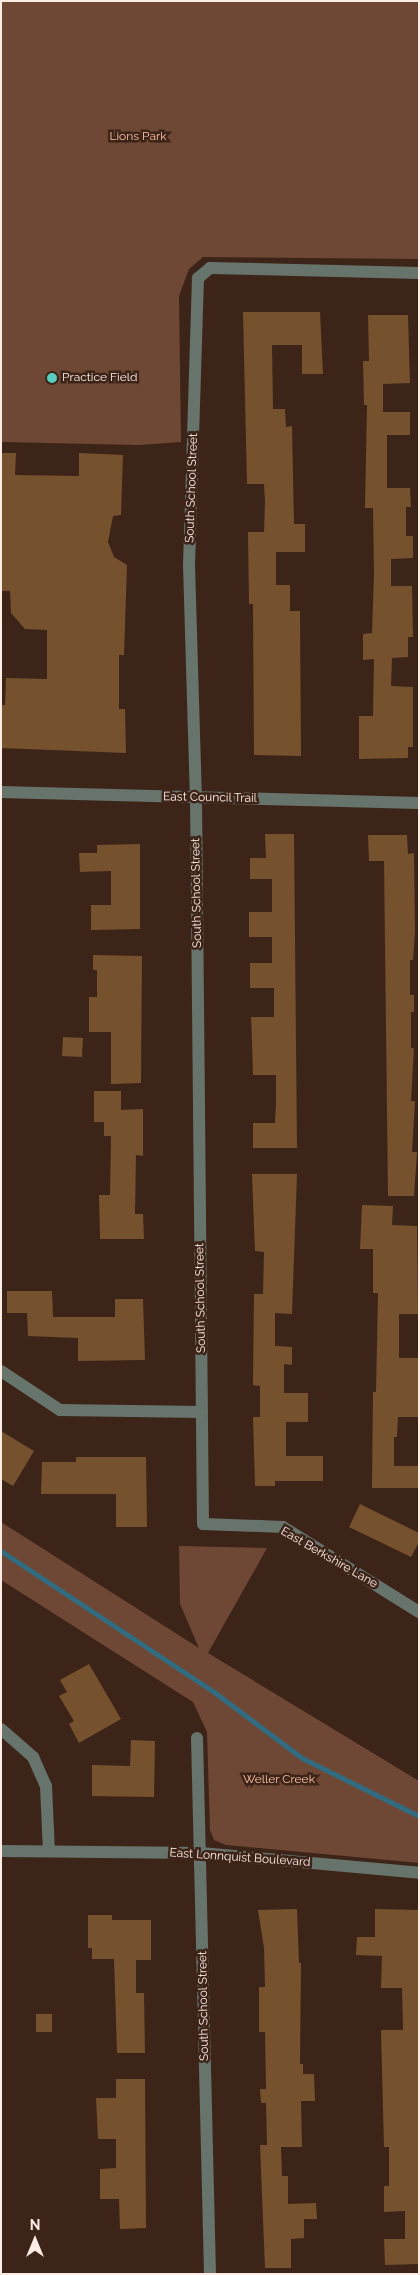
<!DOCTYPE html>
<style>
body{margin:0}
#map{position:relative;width:420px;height:2275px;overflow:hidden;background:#3d2419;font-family:Raleway,sans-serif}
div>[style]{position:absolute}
.green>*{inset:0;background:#6f4735}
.stream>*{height:5px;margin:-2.5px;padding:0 2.5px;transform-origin:2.5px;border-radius:2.5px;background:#316c81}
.building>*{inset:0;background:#75512e;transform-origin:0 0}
.minor>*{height:12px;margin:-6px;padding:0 6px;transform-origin:6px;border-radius:6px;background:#67746c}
.dots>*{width:14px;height:14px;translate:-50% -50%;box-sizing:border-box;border:2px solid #3d2419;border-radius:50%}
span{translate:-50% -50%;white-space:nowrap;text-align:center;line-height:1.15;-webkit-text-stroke:5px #3d2419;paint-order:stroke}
.park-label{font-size:12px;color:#fec1a6}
.poi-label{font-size:12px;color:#feece5}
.left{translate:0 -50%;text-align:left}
.street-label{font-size:12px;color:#feece5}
.frame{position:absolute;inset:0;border:2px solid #feece5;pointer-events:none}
.north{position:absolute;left:10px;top:2215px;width:50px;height:50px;-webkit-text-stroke:4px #3d2419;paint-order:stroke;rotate:0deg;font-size:14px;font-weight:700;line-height:20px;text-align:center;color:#feece5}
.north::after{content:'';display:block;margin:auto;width:18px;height:22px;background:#feece5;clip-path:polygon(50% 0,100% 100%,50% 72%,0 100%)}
</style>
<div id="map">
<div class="green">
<i style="clip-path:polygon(1px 1px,419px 1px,419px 259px,203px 257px,189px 269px,179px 296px,181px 442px,139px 445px,1px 442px)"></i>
<i style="clip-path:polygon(1px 1522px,199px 1648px,180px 1604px,179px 1546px,267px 1548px,208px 1653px,419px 1781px,419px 1863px,226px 1845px,214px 1840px,210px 1830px,207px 1732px,193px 1702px,1px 1580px)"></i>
</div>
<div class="stream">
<i style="left:1px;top:1551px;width:255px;rotate:33.5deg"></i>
<i style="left:214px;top:1692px;width:110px;rotate:36.9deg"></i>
<i style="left:302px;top:1758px;width:131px;rotate:26.4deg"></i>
</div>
<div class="building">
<i style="clip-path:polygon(243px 312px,320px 312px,323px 374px,302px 374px,302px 345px,272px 345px,273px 409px,285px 409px,286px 427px,292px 426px,294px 524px,305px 524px,305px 552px,276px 552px,276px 585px,290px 585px,290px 611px,300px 611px,301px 756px,254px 755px,253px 604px,249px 604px,248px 532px,264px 532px,265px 502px,264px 484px,247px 484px)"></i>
<i style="clip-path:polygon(368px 315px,408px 315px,410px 383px,383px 384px,383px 412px,410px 412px,410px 435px,387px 435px,387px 488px,410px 488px,411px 507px,406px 507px,406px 536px,413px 536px,413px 558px,391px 559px,391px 586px,412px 586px,413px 637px,408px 637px,408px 657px,392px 658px,391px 686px,413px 687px,413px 747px,408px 747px,408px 758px,359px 759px,359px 716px,373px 716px,374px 659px,363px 660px,363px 634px,372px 633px,374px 574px,373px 508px,365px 508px,367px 405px,364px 405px,363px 361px,369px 361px)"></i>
<i style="clip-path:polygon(1px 453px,16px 453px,15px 475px,79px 476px,79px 453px,123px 455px,121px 515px,113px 516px,108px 542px,114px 557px,127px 565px,124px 655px,119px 655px,119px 709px,125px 709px,126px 753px,1px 748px,1px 705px,5px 705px,6px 678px,47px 679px,47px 630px,25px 629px,11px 613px,10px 591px,1px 591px)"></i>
<i style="clip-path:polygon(265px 834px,294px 834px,297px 1148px,253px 1148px,253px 1123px,275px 1123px,276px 1102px,276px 1075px,253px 1075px,252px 1042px,251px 1017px,274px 1017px,274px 988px,250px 988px,250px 963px,272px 963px,272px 937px,249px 937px,249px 912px,272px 912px,272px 879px,250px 879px,250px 858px,266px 858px)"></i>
<i style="clip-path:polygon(368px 835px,407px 835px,408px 854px,414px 853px,415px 932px,413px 960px,410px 960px,410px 995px,414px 995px,414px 1012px,411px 1012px,411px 1048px,414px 1048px,411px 1101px,415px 1101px,412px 1152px,417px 1152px,414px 1196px,388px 1196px,384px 861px,369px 861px)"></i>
<i style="clip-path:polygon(140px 844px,140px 929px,91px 930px,91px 905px,111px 905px,111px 871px,80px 872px,79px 853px,97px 853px,97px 845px)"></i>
<i style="clip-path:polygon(93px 955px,142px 956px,141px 1083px,111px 1084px,111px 1032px,89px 1032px,89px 997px,97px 997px,97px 970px,93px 970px)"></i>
<i style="left:63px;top:1037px;width:20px;height:19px;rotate:3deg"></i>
<i style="clip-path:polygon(94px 1091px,121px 1091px,121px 1110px,143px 1109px,143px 1156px,136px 1155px,135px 1214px,143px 1214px,144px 1239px,100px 1239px,99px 1195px,110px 1195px,111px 1136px,104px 1136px,104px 1122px,94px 1122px)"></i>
<i style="clip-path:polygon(252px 1174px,297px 1174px,292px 1314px,275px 1313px,275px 1346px,292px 1347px,292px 1365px,284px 1364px,284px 1393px,308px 1393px,308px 1422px,286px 1422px,286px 1456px,323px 1456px,323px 1481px,275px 1481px,275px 1486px,255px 1486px,253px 1417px,260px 1417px,260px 1386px,253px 1385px,254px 1294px,263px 1294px,264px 1252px,255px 1251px)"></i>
<i style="clip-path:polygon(362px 1205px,393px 1206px,392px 1225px,417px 1226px,418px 1314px,399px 1314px,399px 1358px,418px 1358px,419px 1417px,398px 1417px,397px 1437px,394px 1437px,394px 1466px,419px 1466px,419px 1488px,372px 1488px,373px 1392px,376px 1392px,378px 1293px,373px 1293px,373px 1249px,360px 1249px)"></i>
<i style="clip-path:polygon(7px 1291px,52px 1291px,53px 1317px,115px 1317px,115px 1299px,143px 1299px,145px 1360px,78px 1361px,78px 1338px,28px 1336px,27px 1313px,7px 1313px)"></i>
<i style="clip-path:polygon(1px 1431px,34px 1451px,13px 1486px,1px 1479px)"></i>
<i style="clip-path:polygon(76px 1457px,146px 1457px,147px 1527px,116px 1527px,116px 1494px,41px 1494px,42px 1462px,76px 1462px)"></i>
<i style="clip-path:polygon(360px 1504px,419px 1533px,419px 1542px,411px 1557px,349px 1527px)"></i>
<i style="clip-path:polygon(89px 1664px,121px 1719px,79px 1743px,69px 1724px,74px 1721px,59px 1696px,67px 1692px,60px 1680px)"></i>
<i style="clip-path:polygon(131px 1740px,155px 1741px,154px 1797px,92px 1796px,92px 1765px,130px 1766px)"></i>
<i style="clip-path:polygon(297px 1909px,299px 1963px,301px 1963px,300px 2064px,303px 2064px,303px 2074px,314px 2074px,315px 2101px,301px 2101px,302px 2147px,281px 2147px,282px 2176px,288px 2176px,288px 2204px,316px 2203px,317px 2219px,304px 2219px,304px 2238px,291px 2239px,291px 2268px,265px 2268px,260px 2145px,267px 2145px,266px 2103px,261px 2103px,260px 2089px,266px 2089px,265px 2032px,259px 2032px,259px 1987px,265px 1987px,264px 1948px,258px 1910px)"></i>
<i style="clip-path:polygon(375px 1909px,419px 1910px,419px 2264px,385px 2265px,384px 2239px,405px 2239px,405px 2211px,384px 2212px,384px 2186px,389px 2186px,389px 2147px,384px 2147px,381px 2030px,403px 2030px,402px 1988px,381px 1988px,382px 1956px,356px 1955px,357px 1937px,375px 1937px)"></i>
<i style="clip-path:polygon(88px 1915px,112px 1915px,112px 1920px,151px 1920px,151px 1960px,136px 1960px,136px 1993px,144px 1993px,145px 2053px,117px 2053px,114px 1959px,92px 1959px,92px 1948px,88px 1948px)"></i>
<i style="left:36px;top:2014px;width:16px;height:18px"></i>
<i style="clip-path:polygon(116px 2079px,145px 2079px,146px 2228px,120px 2229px,119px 2199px,100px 2199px,100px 2169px,116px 2168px,116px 2139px,98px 2139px,96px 2098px,116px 2098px)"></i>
</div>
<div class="minor">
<i style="left:419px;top:273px;width:209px;rotate:-178.6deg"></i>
<i style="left:210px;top:268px;width:16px;rotate:140deg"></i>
<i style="left:198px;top:278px;width:287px;rotate:91.8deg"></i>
<i style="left:189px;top:565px;width:232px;rotate:88.3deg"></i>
<i style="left:196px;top:797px;width:727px;rotate:89.45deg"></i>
<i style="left:203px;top:1524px;width:80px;rotate:2.1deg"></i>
<i style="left:283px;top:1527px;width:160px;rotate:32deg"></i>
<i style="left:1px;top:792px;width:418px;rotate:1.5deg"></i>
<i style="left:1px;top:1371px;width:71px;rotate:33.5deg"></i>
<i style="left:60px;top:1410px;width:142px;rotate:0.8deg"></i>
<i style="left:1px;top:1729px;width:43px;rotate:41.2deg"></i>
<i style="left:33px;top:1757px;width:32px;rotate:66deg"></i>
<i style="left:46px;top:1786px;width:65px;rotate:87.4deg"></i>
<i style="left:197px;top:1738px;width:536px;rotate:88.61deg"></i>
<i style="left:1px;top:1851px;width:200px;rotate:0.6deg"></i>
<i style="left:201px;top:1853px;width:219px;rotate:5.2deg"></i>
</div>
<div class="dots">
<i style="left:52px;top:378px;background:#58cec1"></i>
</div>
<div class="park-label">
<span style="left:138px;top:137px">Lions Park</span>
<span style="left:279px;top:1780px">Weller Creek</span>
</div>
<div class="poi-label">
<span class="left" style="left:62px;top:378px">Practice Field</span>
</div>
<div class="street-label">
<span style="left:192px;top:488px;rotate:-88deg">South School Street</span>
<span style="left:210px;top:798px;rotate:1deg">East Council Trail</span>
<span style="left:197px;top:893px;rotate:-91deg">South School Street</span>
<span style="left:201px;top:1298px;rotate:-91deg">South School Street</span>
<span style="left:329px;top:1558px;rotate:30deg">East Berkshire Lane</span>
<span style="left:240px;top:1858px;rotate:4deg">East Lonnquist Boulevard</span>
<span style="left:204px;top:2006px;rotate:-91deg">South School Street</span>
</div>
<div class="frame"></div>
<div class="north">N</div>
</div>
